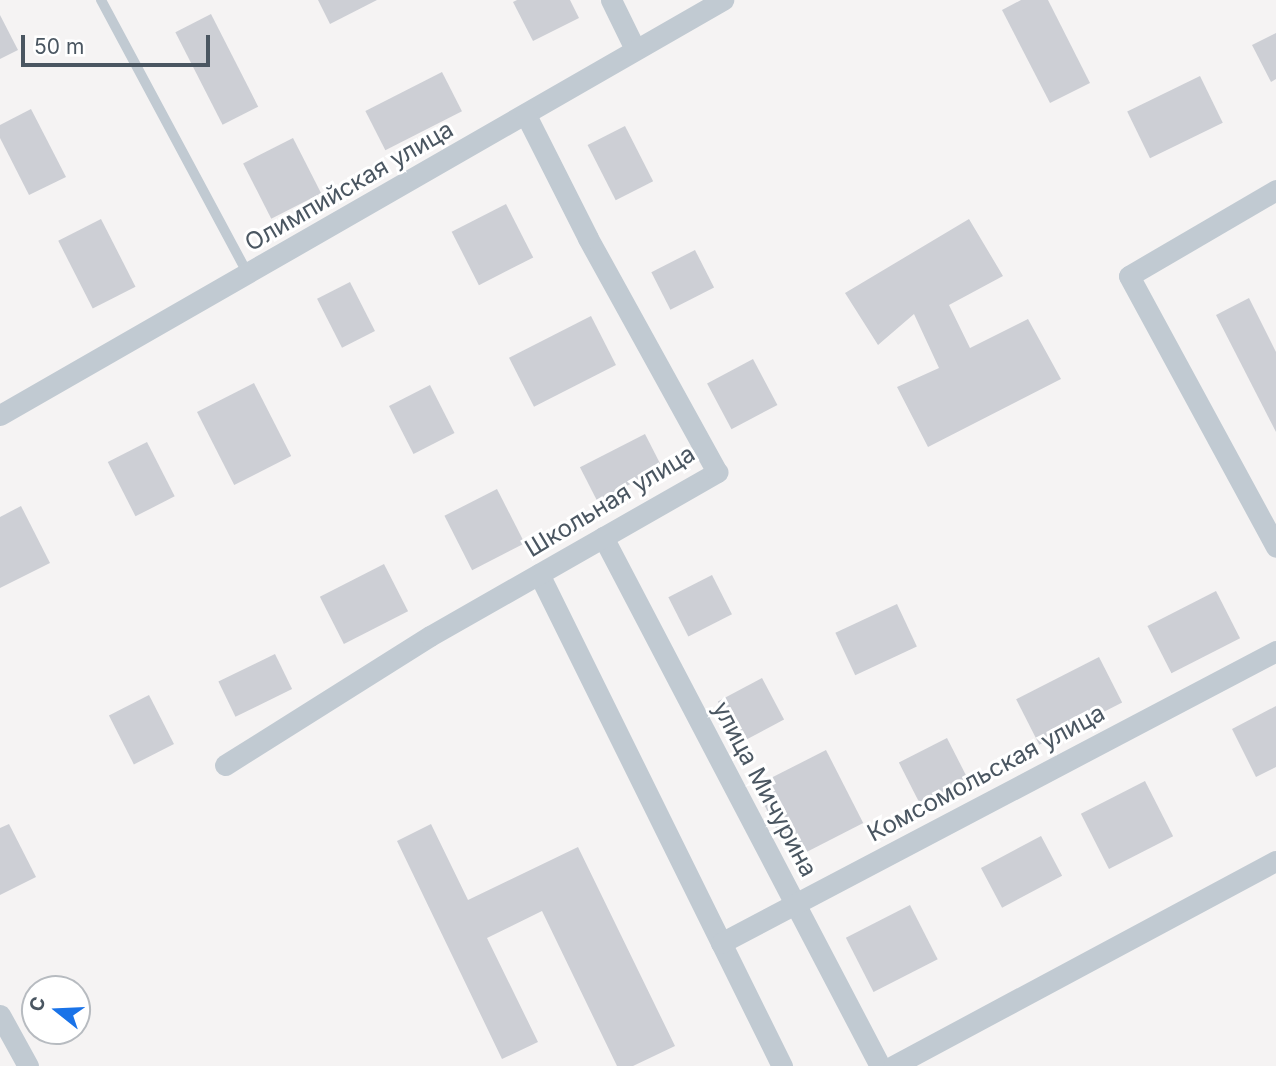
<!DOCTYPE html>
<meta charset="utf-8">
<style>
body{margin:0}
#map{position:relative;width:1276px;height:1066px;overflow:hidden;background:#f5f3f3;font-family:Inter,sans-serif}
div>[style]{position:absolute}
.building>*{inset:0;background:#cdcfd5;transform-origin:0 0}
.lane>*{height:10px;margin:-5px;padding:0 5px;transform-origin:5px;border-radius:5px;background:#c1cad2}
.street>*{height:21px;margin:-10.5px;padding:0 10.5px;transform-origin:10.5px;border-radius:10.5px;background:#c1cad2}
span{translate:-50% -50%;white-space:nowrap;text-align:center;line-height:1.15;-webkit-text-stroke:6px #fff;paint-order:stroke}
.street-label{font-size:24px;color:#4a5661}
.north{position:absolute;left:21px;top:975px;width:70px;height:70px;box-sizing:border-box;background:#fff;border:2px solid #b7bbc0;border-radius:50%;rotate:288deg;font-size:19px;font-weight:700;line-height:28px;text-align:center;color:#4a5661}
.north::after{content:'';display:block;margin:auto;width:24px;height:32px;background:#1a73e8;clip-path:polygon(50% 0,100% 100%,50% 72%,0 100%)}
.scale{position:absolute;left:21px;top:35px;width:189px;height:32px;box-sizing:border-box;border:4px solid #4a5661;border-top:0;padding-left:9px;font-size:21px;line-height:24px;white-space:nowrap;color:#4a5661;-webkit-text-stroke:5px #fff;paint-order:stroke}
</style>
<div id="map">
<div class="building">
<i style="clip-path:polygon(318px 0,377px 0,330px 24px)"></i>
<i style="clip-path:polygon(517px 0,570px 0,579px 18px,533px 41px,513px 2px)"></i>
<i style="clip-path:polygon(1021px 0,1048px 0,1090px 83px,1050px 103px,1002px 10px)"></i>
<i style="left:211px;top:14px;width:104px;height:40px;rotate:63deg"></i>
<i style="clip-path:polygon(0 15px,18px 50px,0 59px)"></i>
<i style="clip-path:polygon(1276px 33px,1276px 79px,1271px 82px,1252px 45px)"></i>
<i style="left:442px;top:72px;width:44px;height:86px;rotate:63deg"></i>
<i style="left:1200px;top:76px;width:52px;height:81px;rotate:64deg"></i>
<i style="clip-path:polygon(31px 109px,66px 177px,29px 195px,0 138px,0 125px)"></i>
<i style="left:625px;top:126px;width:62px;height:42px;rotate:63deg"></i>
<i style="left:293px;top:138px;width:62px;height:56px;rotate:63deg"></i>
<i style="left:506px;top:204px;width:60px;height:61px;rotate:63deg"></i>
<i style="left:101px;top:219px;width:76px;height:48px;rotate:63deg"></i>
<i style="clip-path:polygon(969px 219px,1003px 276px,949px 305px,970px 348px,1028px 319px,1061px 379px,928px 447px,897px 387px,939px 368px,914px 314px,878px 345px,845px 293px)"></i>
<i style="left:695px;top:250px;width:42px;height:49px;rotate:63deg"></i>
<i style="left:350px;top:282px;width:55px;height:37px;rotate:63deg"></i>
<i style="clip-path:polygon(1249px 298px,1276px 352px,1276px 432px,1216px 315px)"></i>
<i style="left:591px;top:316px;width:55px;height:92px;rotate:63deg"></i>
<i style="left:753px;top:359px;width:52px;height:52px;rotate:62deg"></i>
<i style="left:254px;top:383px;width:82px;height:64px;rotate:63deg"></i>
<i style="left:430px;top:385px;width:54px;height:46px;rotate:63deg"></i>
<i style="left:645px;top:434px;width:38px;height:73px;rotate:63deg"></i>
<i style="left:147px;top:442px;width:61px;height:44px;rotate:63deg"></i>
<i style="left:497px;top:489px;width:61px;height:59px;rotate:63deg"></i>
<i style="clip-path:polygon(21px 506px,50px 563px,0 588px,0 517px)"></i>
<i style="left:384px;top:564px;width:53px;height:72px;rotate:63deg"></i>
<i style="left:712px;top:575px;width:44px;height:49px;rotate:63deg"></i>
<i style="left:1216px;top:591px;width:53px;height:77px;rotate:63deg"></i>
<i style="left:897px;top:604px;width:47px;height:68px;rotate:65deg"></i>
<i style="left:275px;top:654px;width:39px;height:63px;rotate:64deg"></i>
<i style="left:1099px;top:657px;width:51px;height:93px;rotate:63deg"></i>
<i style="left:762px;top:678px;width:47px;height:50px;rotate:62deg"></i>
<i style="left:149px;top:695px;width:55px;height:45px;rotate:63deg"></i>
<i style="clip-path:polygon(1276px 706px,1276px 767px,1256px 777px,1232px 729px)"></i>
<i style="left:947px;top:738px;width:48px;height:54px;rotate:63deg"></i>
<i style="left:826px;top:750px;width:82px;height:80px;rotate:63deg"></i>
<i style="left:1145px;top:781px;width:62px;height:72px;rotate:63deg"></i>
<i style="clip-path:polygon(9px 824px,36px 877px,0 895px,0 828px)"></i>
<i style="clip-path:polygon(431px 824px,468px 900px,578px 847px,675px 1046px,633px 1066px,617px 1066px,542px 911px,487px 938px,538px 1042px,502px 1059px,397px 841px)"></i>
<i style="left:1041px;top:836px;width:45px;height:68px;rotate:62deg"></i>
<i style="left:910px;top:905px;width:61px;height:72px;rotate:63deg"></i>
</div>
<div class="lane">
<i style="left:101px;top:0;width:311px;rotate:61.8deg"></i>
</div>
<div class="street">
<i style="left:611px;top:0;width:55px;rotate:63.9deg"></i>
<i style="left:1276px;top:190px;width:170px;rotate:149.7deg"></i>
<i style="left:1129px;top:276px;width:308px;rotate:61.5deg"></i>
<i style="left:0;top:415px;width:834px;rotate:-29.86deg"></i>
<i style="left:603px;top:537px;width:597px;rotate:62.36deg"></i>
<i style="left:539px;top:574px;width:549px;rotate:63.72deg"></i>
<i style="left:225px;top:765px;width:242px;rotate:-32.2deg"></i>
<i style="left:430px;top:636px;width:331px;rotate:-29.7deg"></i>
<i style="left:717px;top:472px;width:267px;rotate:-118.9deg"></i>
<i style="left:588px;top:238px;width:138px;rotate:-116.8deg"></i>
<i style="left:721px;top:943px;width:627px;rotate:-27.75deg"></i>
<i style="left:0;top:1015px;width:58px;rotate:61.2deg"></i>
<i style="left:893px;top:1066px;width:434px;rotate:-28.2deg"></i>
</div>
<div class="street-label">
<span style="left:349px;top:186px;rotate:-30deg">Олимпийская улица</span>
<span style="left:610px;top:501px;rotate:-31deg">Школьная улица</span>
<span style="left:986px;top:773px;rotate:-28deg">Комсомольская улица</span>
<span style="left:765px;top:789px;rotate:62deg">улица Мичурина</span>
</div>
<div class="north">С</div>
<div class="scale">50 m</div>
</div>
